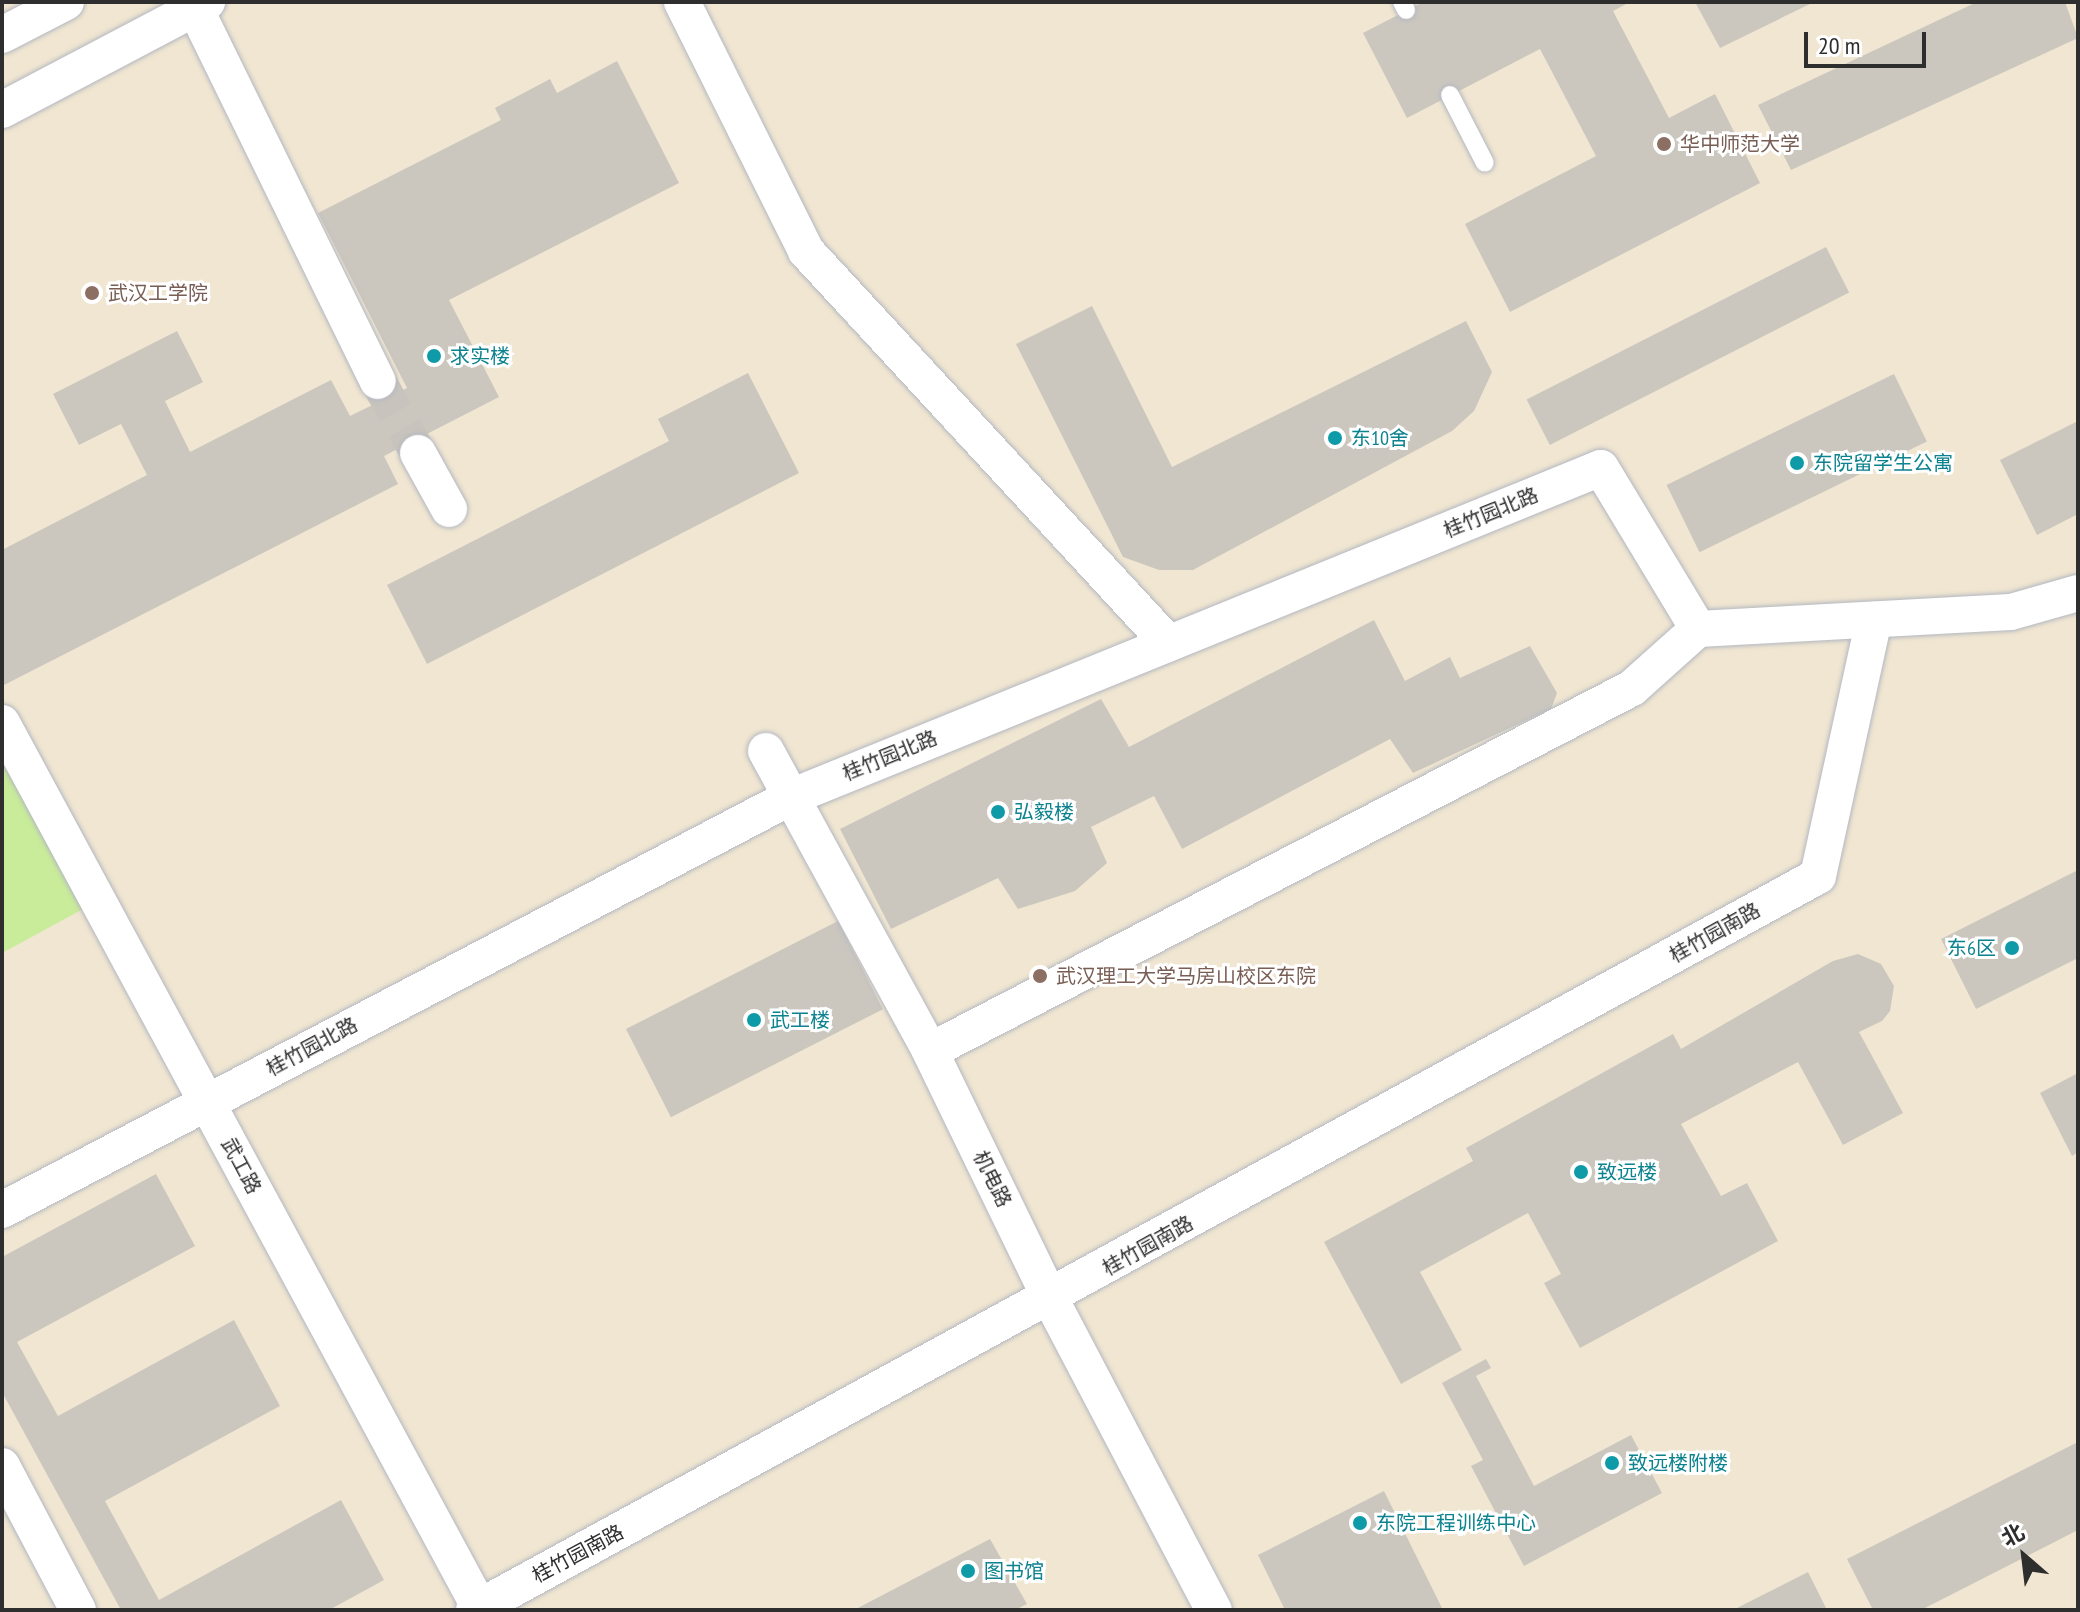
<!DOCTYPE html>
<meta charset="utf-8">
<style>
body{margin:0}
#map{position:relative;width:2080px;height:1612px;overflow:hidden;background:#efe9e1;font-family:"PT Sans Narrow","Noto Sans SC",sans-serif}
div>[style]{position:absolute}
.education>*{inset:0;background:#f0e6d1;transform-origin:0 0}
.pitch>*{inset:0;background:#c9ec9a}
.building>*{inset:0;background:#cbc7bf;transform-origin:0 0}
.street-tunnel>*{height:36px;margin-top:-18px;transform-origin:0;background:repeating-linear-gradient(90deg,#c8c4bd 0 36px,transparent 0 54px)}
.roads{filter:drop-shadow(0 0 2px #b4b7c1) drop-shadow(0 0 2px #b4b7c1)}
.lane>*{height:18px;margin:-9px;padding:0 9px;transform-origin:9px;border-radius:9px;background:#fff}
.street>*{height:36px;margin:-18px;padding:0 18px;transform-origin:18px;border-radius:18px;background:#fff}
.dots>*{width:22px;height:22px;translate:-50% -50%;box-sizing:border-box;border:4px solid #fff;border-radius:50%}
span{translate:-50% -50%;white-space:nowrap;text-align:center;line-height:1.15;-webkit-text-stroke:6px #fff;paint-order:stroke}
.education-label{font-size:20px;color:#785e54}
.left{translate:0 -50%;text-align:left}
.culture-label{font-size:20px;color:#0d838f}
.right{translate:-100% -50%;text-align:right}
.street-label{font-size:20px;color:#2e2e2e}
.frame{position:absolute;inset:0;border:4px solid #2e2e2e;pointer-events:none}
.north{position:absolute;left:1984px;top:1516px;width:80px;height:80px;-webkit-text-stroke:6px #fff;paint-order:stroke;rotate:332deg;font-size:22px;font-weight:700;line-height:32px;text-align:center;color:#2e2e2e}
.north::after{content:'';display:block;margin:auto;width:28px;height:36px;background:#2e2e2e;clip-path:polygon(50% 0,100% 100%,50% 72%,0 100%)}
.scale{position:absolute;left:1804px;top:32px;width:122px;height:36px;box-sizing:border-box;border:4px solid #2e2e2e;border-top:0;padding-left:10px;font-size:24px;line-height:28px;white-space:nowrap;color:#2e2e2e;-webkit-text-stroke:6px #fff;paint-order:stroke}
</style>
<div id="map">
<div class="education">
<i style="left:2px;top:2px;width:2076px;height:1608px"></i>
</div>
<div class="pitch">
<i style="clip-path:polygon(2px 756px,85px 908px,2px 953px)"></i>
</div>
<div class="building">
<i style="clip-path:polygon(1423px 2px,1630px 2px,1613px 11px,1669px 118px,1715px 94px,1760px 183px,1510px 312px,1465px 224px,1596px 156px,1540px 49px,1407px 118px,1363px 33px)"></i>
<i style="clip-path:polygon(1695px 2px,1814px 2px,1720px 48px)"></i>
<i style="clip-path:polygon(1977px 2px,2065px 2px,2078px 38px,1791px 170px,1758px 105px)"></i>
<i style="clip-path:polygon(617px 61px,679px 183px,449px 300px,499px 397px,384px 456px,398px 484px,2px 686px,2px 550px,147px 475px,121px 424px,79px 445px,53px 394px,177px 331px,203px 382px,165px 401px,190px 452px,331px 380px,350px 416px,407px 388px,318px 213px,501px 120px,495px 108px,550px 79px,557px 93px)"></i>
<i style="left:1826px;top:247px;width:51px;height:336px;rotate:63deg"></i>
<i style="clip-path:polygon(1092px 306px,1172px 467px,1466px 321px,1492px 372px,1474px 411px,1452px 431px,1193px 570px,1159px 570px,1123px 557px,1016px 344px)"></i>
<i style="clip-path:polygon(748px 373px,799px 473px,427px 664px,387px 585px,669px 441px,658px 419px)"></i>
<i style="left:1894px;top:374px;width:75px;height:253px;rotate:64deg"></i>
<i style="clip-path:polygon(2078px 421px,2078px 514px,2037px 535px,2000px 460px)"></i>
<i style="clip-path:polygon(1374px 620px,1405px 681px,1450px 657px,1460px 678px,1530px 646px,1557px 693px,1551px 709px,1413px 773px,1390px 739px,1182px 849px,1154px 796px,1091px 827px,1107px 863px,1075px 891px,1018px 909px,998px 878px,891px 929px,840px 829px,1101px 699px,1129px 747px)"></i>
<i style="clip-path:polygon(2078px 870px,2078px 958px,1976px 1009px,1941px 939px)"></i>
<i style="left:838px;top:921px;width:99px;height:238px;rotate:63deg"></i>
<i style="clip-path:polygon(1858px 954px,1881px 964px,1894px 986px,1890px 1011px,1882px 1021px,1859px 1032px,1903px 1113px,1843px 1145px,1798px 1062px,1681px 1124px,1721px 1196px,1747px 1183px,1778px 1241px,1580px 1348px,1544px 1283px,1561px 1274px,1528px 1213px,1420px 1272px,1462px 1350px,1401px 1384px,1324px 1242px,1473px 1161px,1466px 1148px,1673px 1034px,1681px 1049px,1833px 961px)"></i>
<i style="clip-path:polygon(2078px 1073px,2078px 1152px,2072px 1156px,2040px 1093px)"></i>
<i style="clip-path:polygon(156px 1174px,195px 1246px,17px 1342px,58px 1416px,234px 1320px,280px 1406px,105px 1501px,159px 1600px,341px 1500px,384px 1580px,329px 1610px,121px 1610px,2px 1392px,2px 1257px)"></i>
<i style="clip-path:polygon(1486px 1359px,1491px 1368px,1476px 1376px,1534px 1486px,1631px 1435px,1662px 1493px,1524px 1566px,1471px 1466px,1483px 1460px,1442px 1383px)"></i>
<i style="clip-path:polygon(2078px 1442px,2078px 1530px,1921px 1610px,1873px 1610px,1847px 1559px)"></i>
<i style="clip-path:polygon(1384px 1491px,1443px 1610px,1285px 1610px,1258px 1555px)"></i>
<i style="clip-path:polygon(990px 1539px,1027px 1604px,1015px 1610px,854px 1610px)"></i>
<i style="clip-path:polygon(1808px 1572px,1827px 1610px,1733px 1610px)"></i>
</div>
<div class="street-tunnel">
<i style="left:378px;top:381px;width:82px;rotate:60.9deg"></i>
</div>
<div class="roads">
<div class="lane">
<i style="left:1402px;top:2px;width:9px;rotate:63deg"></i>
<i style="left:1450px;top:95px;width:76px;rotate:62.8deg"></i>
</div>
<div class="street">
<i style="left:192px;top:2px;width:422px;rotate:63.9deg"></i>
<i style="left:682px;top:2px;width:278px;rotate:63.5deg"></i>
<i style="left:806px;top:251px;width:534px;rotate:47.28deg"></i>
<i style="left:2px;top:35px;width:72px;rotate:-27.3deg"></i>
<i style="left:2px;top:110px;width:232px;rotate:-27.8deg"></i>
<i style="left:418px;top:453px;width:64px;rotate:61deg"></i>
<i style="left:2px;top:723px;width:1008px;rotate:61.63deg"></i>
<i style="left:766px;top:751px;width:342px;rotate:61.3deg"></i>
<i style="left:930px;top:1051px;width:277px;rotate:64.1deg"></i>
<i style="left:1051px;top:1300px;width:350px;rotate:62.3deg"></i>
<i style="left:930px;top:1051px;width:790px;rotate:-27.34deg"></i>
<i style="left:1632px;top:688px;width:89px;rotate:-41.8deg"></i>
<i style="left:2px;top:1210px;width:891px;rotate:-27.63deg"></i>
<i style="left:791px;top:797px;width:874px;rotate:-22.11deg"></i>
<i style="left:1601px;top:468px;width:188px;rotate:58.9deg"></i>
<i style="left:1698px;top:629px;width:313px;rotate:-3.1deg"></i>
<i style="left:2011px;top:612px;width:70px;rotate:-15.8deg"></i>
<i style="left:2px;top:1466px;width:163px;rotate:62.2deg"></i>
<i style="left:474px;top:1610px;width:1531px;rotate:-28.64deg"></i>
<i style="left:1818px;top:876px;width:262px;rotate:-77.7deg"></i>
</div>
</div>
<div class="dots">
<i style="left:1664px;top:144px;background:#8d6e63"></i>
<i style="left:92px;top:293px;background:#8d6e63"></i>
<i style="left:434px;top:356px;background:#0f9aa8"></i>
<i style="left:1335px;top:438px;background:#0f9aa8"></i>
<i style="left:1797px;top:463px;background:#0f9aa8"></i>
<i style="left:998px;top:812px;background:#0f9aa8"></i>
<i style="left:2012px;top:948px;background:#0f9aa8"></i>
<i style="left:1040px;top:976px;background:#8d6e63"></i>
<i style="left:754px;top:1020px;background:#0f9aa8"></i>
<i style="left:1581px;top:1172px;background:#0f9aa8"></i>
<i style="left:1612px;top:1463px;background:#0f9aa8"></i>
<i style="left:1360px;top:1523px;background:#0f9aa8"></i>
<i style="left:968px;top:1571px;background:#0f9aa8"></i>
</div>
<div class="education-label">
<span class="left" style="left:1680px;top:144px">华中师范大学</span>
<span class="left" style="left:108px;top:293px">武汉工学院</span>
<span class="left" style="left:1056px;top:976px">武汉理工大学马房山校区东院</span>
</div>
<div class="culture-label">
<span class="left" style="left:450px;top:356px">求实楼</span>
<span class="left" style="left:1351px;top:438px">东10舍</span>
<span class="left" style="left:1813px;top:463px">东院留学生公寓</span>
<span class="left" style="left:1014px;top:812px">弘毅楼</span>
<span class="right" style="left:1996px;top:948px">东6区</span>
<span class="left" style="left:770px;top:1020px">武工楼</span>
<span class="left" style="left:1597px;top:1172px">致远楼</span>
<span class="left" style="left:1628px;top:1463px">致远楼附楼</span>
<span class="left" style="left:1376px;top:1523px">东院工程训练中心</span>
<span class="left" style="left:984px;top:1571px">图书馆</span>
</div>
<div class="street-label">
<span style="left:1491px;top:513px;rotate:-22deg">桂竹园北路</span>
<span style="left:890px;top:756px;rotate:-22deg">桂竹园北路</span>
<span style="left:1715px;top:933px;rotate:-29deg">桂竹园南路</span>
<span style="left:312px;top:1047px;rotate:-28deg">桂竹园北路</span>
<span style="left:241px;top:1166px;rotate:62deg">武工路</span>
<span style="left:992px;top:1179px;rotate:64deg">机电路</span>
<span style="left:1148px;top:1246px;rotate:-29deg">桂竹园南路</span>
<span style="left:578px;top:1554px;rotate:-28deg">桂竹园南路</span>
</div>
<div class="frame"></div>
<div class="north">北</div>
<div class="scale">20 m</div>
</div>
